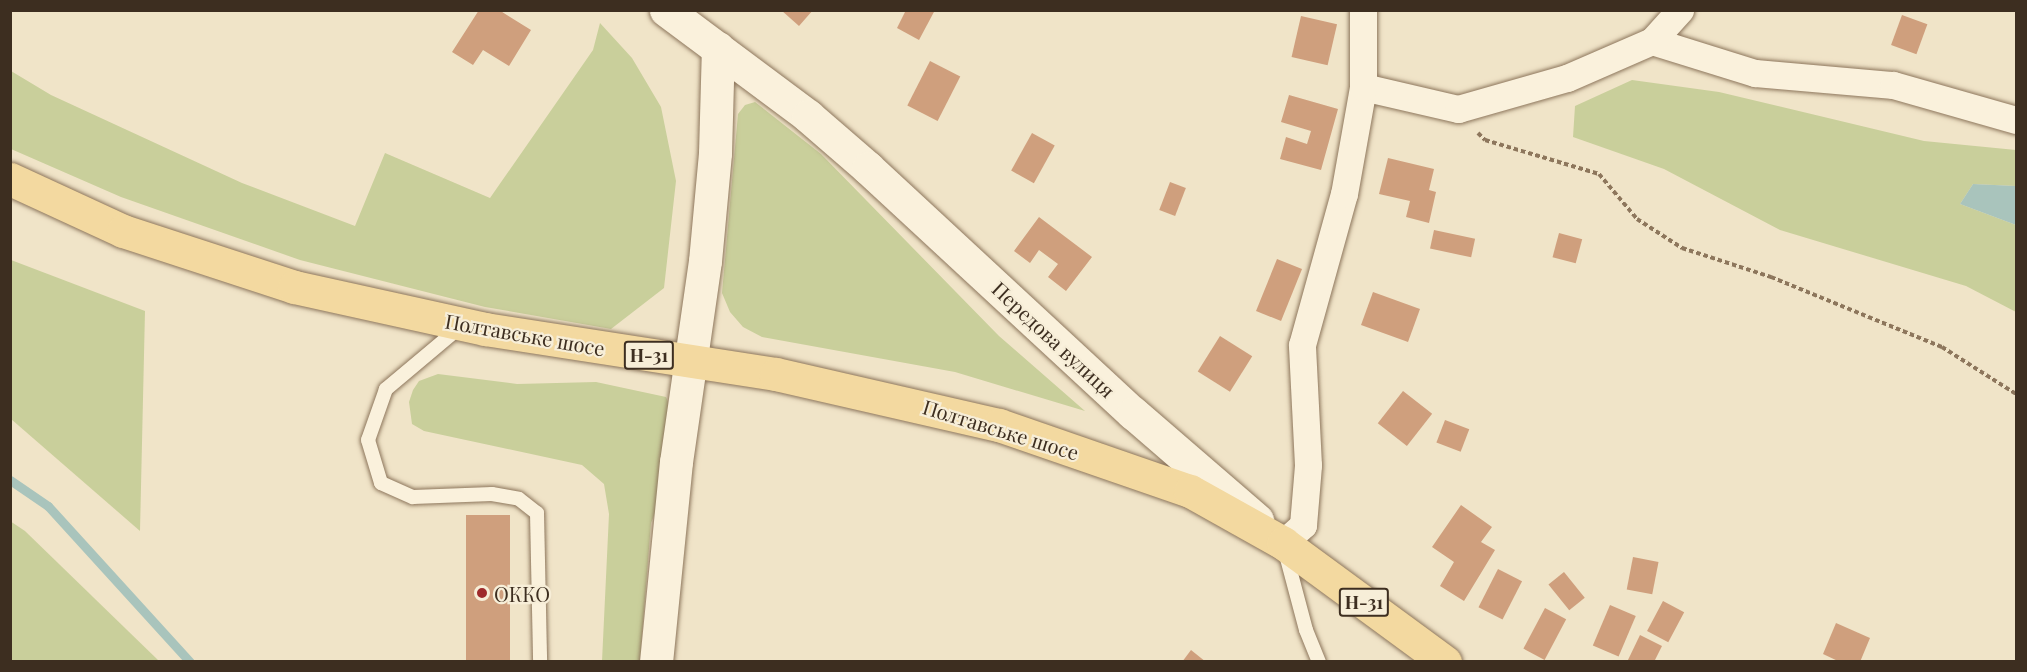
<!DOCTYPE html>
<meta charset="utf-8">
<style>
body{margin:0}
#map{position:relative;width:2027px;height:672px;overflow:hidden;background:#f0e4c8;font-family:"Playfair Display",serif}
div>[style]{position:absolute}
.green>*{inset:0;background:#c9cf9b}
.water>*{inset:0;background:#a9c4bc}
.stream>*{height:9px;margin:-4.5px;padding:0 4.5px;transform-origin:4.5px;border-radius:4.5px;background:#a9c4bc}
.building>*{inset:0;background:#cf9f7d;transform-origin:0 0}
.path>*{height:4px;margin-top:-2px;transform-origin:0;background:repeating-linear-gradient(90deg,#8d765c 0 4.5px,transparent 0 7.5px)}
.roads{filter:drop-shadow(0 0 2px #8d765c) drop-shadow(0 0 2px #8d765c)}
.lane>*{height:14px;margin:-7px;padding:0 7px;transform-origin:7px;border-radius:7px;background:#faf1dc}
.street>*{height:27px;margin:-13.5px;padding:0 13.5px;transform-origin:13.5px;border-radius:13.5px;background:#faf1dc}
.secondary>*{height:33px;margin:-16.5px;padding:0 16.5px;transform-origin:16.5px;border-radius:16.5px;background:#faf1dc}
.primary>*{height:33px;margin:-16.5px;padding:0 16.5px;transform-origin:16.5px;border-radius:16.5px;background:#f3d9a0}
.dots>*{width:16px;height:16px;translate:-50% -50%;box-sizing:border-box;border:3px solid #f7eed8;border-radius:50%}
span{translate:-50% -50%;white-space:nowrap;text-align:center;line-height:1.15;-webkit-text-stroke:4.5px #f7eed8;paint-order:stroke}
.shield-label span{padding:2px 4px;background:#f7eed8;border:2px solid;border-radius:4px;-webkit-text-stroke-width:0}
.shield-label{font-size:18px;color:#3d2e20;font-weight:700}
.street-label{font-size:20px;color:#3d2e20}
.poi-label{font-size:20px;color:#3d2e20}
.left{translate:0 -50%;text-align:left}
.frame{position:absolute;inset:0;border:12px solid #3d2e20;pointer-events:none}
</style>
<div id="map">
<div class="green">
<i style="clip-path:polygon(600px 23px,632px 58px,661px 107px,676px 181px,664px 288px,611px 329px,485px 307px,300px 260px,121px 197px,11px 149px,11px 71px,51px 95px,242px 183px,355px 226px,385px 153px,490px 198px,593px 50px)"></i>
<i style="clip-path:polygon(1632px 80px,1719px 92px,1924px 141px,2016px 150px,2016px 186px,1973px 184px,1960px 204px,2016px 225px,2016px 312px,1966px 286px,1780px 230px,1664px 169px,1573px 137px,1575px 106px)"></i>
<i style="clip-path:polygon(755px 102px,821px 154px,999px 336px,1085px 411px,955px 372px,762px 337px,743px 327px,730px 312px,722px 293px,738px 114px,745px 105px)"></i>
<i style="clip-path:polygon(11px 260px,145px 311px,140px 531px,11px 419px)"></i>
<i style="clip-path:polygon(438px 374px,517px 384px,596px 382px,666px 397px,677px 423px,675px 464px,651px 523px,640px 661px,602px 661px,609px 514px,604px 484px,582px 465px,424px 431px,412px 424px,409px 402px,413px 390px,419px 381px)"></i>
<i style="clip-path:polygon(10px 521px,25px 531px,159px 661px,11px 661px)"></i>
</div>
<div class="water">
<i style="clip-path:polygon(1973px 184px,2016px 186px,2016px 225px,1960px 204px)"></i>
</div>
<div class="stream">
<i style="left:10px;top:480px;width:46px;rotate:34.4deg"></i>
<i style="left:48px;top:506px;width:211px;rotate:47.7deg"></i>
</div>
<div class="building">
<i style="clip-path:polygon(479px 10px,499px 10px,531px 30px,509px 66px,483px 50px,473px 65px,452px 52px)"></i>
<i style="clip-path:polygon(781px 10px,813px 10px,799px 26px)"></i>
<i style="clip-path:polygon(906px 10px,935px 10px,919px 40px,897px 28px)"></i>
<i style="left:1902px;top:15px;width:27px;height:32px;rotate:20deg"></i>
<i style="left:1301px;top:16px;width:37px;height:42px;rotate:13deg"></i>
<i style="left:930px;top:61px;width:34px;height:50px;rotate:27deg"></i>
<i style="clip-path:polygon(1289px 95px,1338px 109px,1321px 170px,1280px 159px,1286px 137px,1307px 144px,1311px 131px,1281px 122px)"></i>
<i style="left:1032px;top:133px;width:26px;height:43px;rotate:29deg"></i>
<i style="clip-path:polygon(1388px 158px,1434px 169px,1429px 190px,1436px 192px,1429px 223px,1406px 217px,1410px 201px,1379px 194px)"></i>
<i style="left:1170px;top:182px;width:17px;height:30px;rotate:21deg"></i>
<i style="clip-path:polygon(1039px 217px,1092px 257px,1066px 291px,1048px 277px,1058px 264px,1039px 250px,1030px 263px,1014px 251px)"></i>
<i style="left:1434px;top:230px;width:42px;height:19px;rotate:12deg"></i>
<i style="left:1559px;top:233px;width:24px;height:25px;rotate:15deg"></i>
<i style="left:1277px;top:259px;width:27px;height:56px;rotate:22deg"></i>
<i style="left:1373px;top:292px;width:50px;height:35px;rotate:20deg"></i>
<i style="left:1220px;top:336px;width:38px;height:42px;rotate:32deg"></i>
<i style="left:1403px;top:391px;width:37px;height:41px;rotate:38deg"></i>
<i style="left:1445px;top:420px;width:26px;height:24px;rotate:21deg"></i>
<i style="clip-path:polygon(1461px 505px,1492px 527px,1481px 542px,1495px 550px,1464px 601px,1440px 586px,1454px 562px,1432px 547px)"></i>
<i style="left:466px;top:515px;width:44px;height:147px"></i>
<i style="left:1633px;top:557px;width:26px;height:33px;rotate:11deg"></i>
<i style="left:1498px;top:569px;width:27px;height:43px;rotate:27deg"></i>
<i style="left:1564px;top:572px;width:33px;height:20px;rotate:51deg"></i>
<i style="left:1663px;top:601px;width:24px;height:34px;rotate:28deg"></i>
<i style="left:1610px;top:605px;width:28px;height:44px;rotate:23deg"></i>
<i style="left:1545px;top:608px;width:24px;height:46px;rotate:28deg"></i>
<i style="clip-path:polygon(1836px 623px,1870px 638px,1860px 662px,1840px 662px,1823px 654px)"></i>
<i style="clip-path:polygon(1640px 635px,1662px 646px,1654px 662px,1627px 662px)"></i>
<i style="clip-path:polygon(1191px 650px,1206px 662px,1182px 662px)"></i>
</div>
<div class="path">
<i style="left:1478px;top:133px;width:10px;rotate:45deg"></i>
<i style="left:1485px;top:140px;width:119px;rotate:16.6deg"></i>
<i style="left:1599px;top:174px;width:59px;rotate:49.8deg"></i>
<i style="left:1637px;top:219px;width:54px;rotate:32.8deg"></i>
<i style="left:1682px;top:248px;width:94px;rotate:18deg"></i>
<i style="left:1771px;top:277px;width:185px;rotate:22.3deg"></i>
<i style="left:1942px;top:347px;width:88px;rotate:32.4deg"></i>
</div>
<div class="roads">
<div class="lane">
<i style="left:460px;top:327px;width:97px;rotate:140deg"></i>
<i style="left:386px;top:389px;width:54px;rotate:109.4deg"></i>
<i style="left:368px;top:440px;width:45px;rotate:73.2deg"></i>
<i style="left:381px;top:483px;width:35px;rotate:24deg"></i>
<i style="left:413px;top:497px;width:79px;rotate:-2.2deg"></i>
<i style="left:492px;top:494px;width:27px;rotate:10deg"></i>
<i style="left:519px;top:499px;width:23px;rotate:38deg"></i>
<i style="left:537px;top:513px;width:149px;rotate:88.8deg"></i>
<i style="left:1285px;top:551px;width:82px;rotate:75.1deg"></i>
<i style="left:1306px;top:630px;width:35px;rotate:68deg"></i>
</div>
<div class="street">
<i style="left:1652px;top:41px;width:108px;rotate:17.3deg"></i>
<i style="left:1755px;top:73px;width:139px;rotate:5deg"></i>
<i style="left:1893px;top:85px;width:128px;rotate:15.9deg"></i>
<i style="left:1363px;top:87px;width:98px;rotate:13deg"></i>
<i style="left:1458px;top:109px;width:113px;rotate:-15.9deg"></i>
<i style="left:1567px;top:78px;width:93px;rotate:-23.5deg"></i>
<i style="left:1652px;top:41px;width:42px;rotate:-47.9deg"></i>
<i style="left:1283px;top:543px;width:27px;rotate:-42deg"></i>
<i style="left:1303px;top:525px;width:60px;rotate:-85.2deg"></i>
<i style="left:1308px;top:465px;width:120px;rotate:-92.9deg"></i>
<i style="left:1302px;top:345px;width:157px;rotate:-74.5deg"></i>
<i style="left:1344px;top:194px;width:109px;rotate:-79.9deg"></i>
<i style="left:1363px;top:87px;width:77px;rotate:-90deg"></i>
</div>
<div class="secondary">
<i style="left:666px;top:10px;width:177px;rotate:36.7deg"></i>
<i style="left:808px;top:116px;width:79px;rotate:40.9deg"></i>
<i style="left:868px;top:168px;width:361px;rotate:42.8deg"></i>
<i style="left:1133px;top:413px;width:164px;rotate:40.8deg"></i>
<i style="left:656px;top:662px;width:201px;rotate:-84.3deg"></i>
<i style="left:676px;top:462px;width:203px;rotate:-81.8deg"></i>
<i style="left:705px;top:261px;width:108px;rotate:-84.7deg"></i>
<i style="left:715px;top:153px;width:105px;rotate:-88.4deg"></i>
</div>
<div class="primary">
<i style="left:10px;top:179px;width:124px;rotate:24.7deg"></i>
<i style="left:123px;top:231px;width:180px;rotate:18.1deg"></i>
<i style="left:294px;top:287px;width:196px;rotate:12.4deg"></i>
<i style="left:485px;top:329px;width:294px;rotate:8.8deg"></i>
<i style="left:776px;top:374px;width:229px;rotate:12.9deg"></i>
<i style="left:999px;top:425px;width:202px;rotate:19.1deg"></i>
<i style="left:1190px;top:491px;width:107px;rotate:29.2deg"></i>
<i style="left:1283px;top:543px;width:201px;rotate:36.3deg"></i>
</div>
</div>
<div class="dots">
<i style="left:482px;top:593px;background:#9e2a2b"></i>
</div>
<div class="shield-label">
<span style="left:649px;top:355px">Н-31</span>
<span style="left:1364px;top:602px">Н-31</span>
</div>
<div class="street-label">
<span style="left:525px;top:334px;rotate:10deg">Полтавське шосе</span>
<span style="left:1054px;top:339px;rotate:43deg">Передова вулиця</span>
<span style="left:1001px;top:429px;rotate:17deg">Полтавське шосе</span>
</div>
<div class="poi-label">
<span class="left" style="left:494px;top:593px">ОККО</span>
</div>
<div class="frame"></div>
</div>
